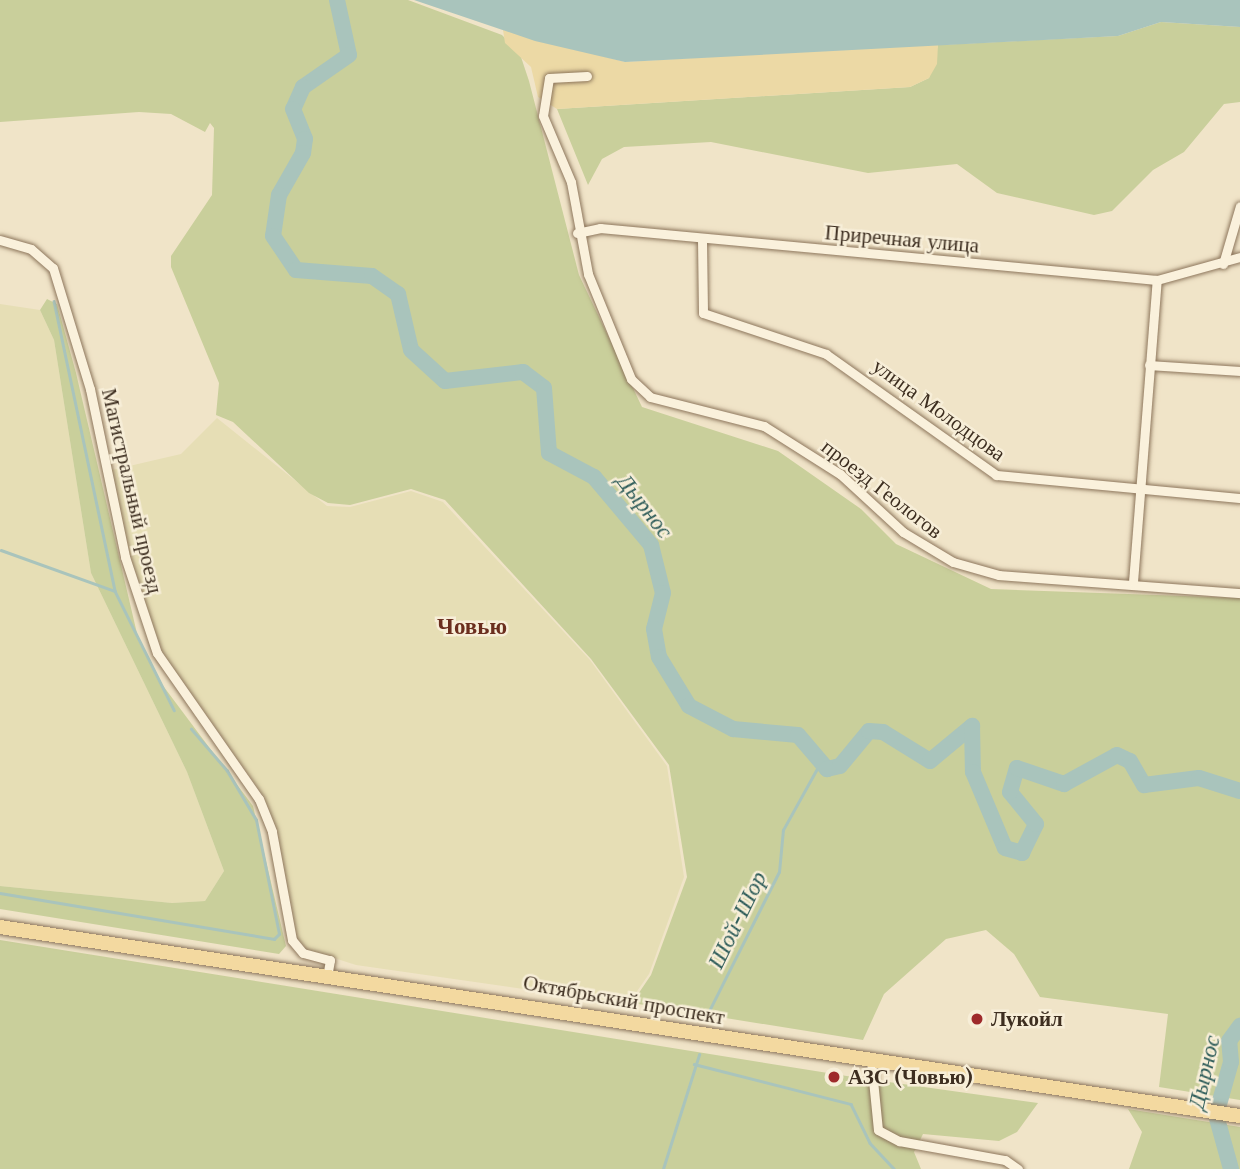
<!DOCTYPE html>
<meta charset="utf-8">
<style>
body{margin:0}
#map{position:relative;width:1240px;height:1169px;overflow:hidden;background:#f0e4c8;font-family:"Libre Baskerville",serif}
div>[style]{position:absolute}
.farmland>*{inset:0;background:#e6deb5}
.green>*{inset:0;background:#c9cf9b}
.sand>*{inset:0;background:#ecd9a5}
.water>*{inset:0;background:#a9c4bc}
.stream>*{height:2.5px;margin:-1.25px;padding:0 1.25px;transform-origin:1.25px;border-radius:1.25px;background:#a9c4bc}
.river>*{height:16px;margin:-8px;padding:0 8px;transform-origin:8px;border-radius:8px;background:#a9c4bc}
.roads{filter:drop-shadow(0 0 2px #8d765c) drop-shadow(0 0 2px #8d765c)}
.minor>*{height:9px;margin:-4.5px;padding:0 4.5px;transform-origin:4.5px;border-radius:4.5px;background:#faf1dc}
.primary>*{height:14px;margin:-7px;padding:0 7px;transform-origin:7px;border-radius:7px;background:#f3d9a0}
.dots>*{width:19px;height:19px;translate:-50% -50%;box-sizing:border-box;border:4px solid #f7eed8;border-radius:50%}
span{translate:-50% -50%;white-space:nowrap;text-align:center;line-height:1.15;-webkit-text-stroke:5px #f7eed8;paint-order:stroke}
.street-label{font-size:21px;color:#3d2e20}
.poi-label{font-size:21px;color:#3d2e20;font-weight:700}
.left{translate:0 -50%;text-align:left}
.water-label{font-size:23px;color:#2f5d5a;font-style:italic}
.neighbourhood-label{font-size:23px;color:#6b2e1e;font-weight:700}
</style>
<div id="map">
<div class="farmland">
<i style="clip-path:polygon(0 304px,40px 310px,54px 340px,91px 573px,187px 772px,224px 871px,205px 901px,172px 903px,0 886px)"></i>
<i style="clip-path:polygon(217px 418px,327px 506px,350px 507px,411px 491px,443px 502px,590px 660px,667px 766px,684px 877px,649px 974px,633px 997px,622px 1003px,356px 965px,306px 949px,297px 938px,277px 831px,264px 797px,162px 652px,130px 555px,112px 470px,181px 454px)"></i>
</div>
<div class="green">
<i style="clip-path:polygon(0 0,408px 0,502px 35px,520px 54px,529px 81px,579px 275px,642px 407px,778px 451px,861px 509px,896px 544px,991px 589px,1240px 598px,1240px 1100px,1159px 1087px,1168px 1014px,1040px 997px,1014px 954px,986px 930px,946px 939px,884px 994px,863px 1040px,632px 1003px,651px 975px,687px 877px,669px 765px,591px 659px,445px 500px,411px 489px,350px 505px,328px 503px,309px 493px,233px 422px,216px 415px,219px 383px,171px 267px,171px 256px,212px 195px,214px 128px,210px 123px,205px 132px,171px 114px,139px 112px,0 122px)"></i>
<i style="clip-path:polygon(1161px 22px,1240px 27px,1240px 102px,1224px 104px,1184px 152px,1153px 170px,1112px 211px,1094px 215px,997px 193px,957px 164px,868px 173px,711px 142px,624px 147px,602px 159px,588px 185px,557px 109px,910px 87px,929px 78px,938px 45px,1118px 36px)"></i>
<i style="clip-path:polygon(47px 299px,57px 304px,76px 373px,139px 642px,161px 683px,253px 806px,286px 946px,279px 954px,0 909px,0 886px,172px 903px,205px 901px,224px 871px,187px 772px,91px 573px,54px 340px,40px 310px)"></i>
<i style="clip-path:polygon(0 940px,853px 1077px,1038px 1103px,1017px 1132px,999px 1141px,923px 1134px,914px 1152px,921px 1169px,0 1169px)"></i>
<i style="clip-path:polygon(1128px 1109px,1240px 1127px,1240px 1169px,1129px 1169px,1142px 1132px)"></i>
</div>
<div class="sand">
<i style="clip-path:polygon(503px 30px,625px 62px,925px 44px,938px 45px,937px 64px,929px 78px,910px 87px,557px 109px,538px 97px,531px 67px,505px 43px)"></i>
</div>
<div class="water">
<i style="clip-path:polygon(414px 0,1240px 0,1240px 27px,1161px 22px,1118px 36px,625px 62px,535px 41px)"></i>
</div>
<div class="stream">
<i style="left:54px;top:301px;width:296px;rotate:78.1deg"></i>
<i style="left:115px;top:591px;width:133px;rotate:63.6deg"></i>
<i style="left:1px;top:550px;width:121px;rotate:19.8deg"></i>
<i style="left:0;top:893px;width:278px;rotate:9.5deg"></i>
<i style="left:274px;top:939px;width:7px;rotate:-45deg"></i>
<i style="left:279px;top:934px;width:116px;rotate:-101.4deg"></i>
<i style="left:256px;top:820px;width:57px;rotate:-120.6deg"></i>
<i style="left:227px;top:771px;width:55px;rotate:-130.6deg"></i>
<i style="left:710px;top:1009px;width:153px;rotate:-63.3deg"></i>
<i style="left:779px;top:872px;width:42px;rotate:-84.6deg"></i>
<i style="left:783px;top:830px;width:74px;rotate:-61deg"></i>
<i style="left:694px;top:1064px;width:162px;rotate:14.3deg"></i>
<i style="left:851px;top:1104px;width:43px;rotate:64deg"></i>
<i style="left:870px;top:1143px;width:35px;rotate:47deg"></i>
<i style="left:663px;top:1169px;width:120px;rotate:-72.5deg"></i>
</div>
<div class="river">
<i style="left:337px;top:0;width:56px;rotate:77.7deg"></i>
<i style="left:349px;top:55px;width:56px;rotate:145.2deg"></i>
<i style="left:303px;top:87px;width:24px;rotate:114deg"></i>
<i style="left:293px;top:109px;width:32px;rotate:68deg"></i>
<i style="left:305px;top:139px;width:14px;rotate:98deg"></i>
<i style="left:303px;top:153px;width:48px;rotate:119.7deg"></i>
<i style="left:279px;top:195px;width:41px;rotate:98.3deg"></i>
<i style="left:273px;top:236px;width:41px;rotate:55.9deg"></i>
<i style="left:296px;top:270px;width:76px;rotate:4.5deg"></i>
<i style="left:372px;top:276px;width:32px;rotate:35deg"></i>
<i style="left:398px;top:294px;width:57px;rotate:76.9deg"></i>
<i style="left:411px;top:350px;width:46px;rotate:42.4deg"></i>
<i style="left:445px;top:381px;width:79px;rotate:-6.6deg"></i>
<i style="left:523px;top:372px;width:26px;rotate:37deg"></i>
<i style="left:544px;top:388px;width:65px;rotate:85.6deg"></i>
<i style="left:549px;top:453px;width:51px;rotate:28.1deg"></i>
<i style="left:594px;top:477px;width:89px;rotate:50deg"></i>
<i style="left:651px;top:545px;width:49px;rotate:76deg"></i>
<i style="left:663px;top:593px;width:37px;rotate:104deg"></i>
<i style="left:654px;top:629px;width:28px;rotate:80deg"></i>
<i style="left:659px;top:657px;width:57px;rotate:58.5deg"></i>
<i style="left:689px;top:706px;width:50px;rotate:27.6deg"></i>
<i style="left:733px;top:729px;width:65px;rotate:5.3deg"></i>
<i style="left:798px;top:735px;width:45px;rotate:49.5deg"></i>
<i style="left:827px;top:769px;width:13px;rotate:-13deg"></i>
<i style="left:840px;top:766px;width:45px;rotate:-50.4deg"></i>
<i style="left:869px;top:731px;width:14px;rotate:4deg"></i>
<i style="left:883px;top:732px;width:55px;rotate:31.7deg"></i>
<i style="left:930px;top:761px;width:55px;rotate:-39.8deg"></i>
<i style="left:972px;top:726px;width:46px;rotate:88.8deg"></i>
<i style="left:973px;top:772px;width:82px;rotate:67.2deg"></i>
<i style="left:1005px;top:848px;width:18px;rotate:16deg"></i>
<i style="left:1022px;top:853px;width:32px;rotate:-64deg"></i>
<i style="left:1036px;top:824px;width:41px;rotate:-129.1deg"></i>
<i style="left:1010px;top:792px;width:25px;rotate:-74deg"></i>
<i style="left:1017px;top:768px;width:50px;rotate:18.8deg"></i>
<i style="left:1064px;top:784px;width:60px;rotate:-28.7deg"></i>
<i style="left:1117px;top:755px;width:14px;rotate:25deg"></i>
<i style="left:1130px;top:761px;width:28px;rotate:60deg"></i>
<i style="left:1144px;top:785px;width:55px;rotate:-7.3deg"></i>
<i style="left:1199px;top:778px;width:43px;rotate:17.6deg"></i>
<i style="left:1231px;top:1169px;width:56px;rotate:-105.5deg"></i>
<i style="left:1216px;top:1115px;width:55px;rotate:-74.2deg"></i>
<i style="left:1231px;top:1062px;width:21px;rotate:-95deg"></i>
<i style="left:1229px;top:1041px;width:19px;rotate:-54deg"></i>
</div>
<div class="roads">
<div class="minor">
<i style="left:587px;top:76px;width:38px;rotate:177deg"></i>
<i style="left:549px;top:78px;width:38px;rotate:99deg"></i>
<i style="left:543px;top:116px;width:72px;rotate:67deg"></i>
<i style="left:571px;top:182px;width:94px;rotate:79.5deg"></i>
<i style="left:588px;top:274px;width:113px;rotate:67.7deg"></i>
<i style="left:631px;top:379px;width:26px;rotate:43deg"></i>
<i style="left:650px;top:397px;width:118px;rotate:14.3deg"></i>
<i style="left:764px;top:426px;width:90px;rotate:32.3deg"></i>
<i style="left:840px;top:474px;width:86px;rotate:42.6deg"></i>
<i style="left:903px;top:532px;width:58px;rotate:31deg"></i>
<i style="left:953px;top:562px;width:48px;rotate:15.8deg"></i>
<i style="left:999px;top:575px;width:242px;rotate:4.3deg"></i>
<i style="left:577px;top:233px;width:24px;rotate:-12deg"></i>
<i style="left:600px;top:228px;width:559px;rotate:5.33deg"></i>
<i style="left:1157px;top:280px;width:86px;rotate:-15.5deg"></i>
<i style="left:0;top:240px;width:32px;rotate:16deg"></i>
<i style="left:31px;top:249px;width:29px;rotate:41deg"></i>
<i style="left:53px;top:268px;width:127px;rotate:73deg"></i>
<i style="left:90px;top:389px;width:172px;rotate:78.2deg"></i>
<i style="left:125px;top:557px;width:101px;rotate:71.6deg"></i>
<i style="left:157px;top:653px;width:178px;rotate:55.1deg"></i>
<i style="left:259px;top:799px;width:35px;rotate:68deg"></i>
<i style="left:272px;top:832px;width:110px;rotate:79.5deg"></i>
<i style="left:292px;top:940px;width:17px;rotate:50deg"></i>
<i style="left:303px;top:953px;width:28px;rotate:15deg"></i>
<i style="left:330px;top:960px;width:17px;rotate:100deg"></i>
<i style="left:702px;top:240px;width:73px;rotate:89.2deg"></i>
<i style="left:703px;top:313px;width:130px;rotate:18.4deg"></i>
<i style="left:826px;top:354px;width:209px;rotate:35.4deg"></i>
<i style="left:996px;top:475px;width:245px;rotate:5.4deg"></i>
<i style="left:1223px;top:264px;width:60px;rotate:-73.7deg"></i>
<i style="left:1149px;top:365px;width:91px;rotate:3.8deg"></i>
<i style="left:1133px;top:582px;width:303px;rotate:-85.5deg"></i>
<i style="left:871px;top:1060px;width:70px;rotate:84.3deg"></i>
<i style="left:878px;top:1130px;width:24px;rotate:28deg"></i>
<i style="left:899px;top:1141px;width:108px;rotate:10.2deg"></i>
<i style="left:1005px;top:1160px;width:16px;rotate:35deg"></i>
</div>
<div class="primary">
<i style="left:0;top:927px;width:1254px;rotate:8.67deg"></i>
</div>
</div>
<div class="dots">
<i style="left:977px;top:1019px;background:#9e2a2b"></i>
<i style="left:834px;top:1077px;background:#9e2a2b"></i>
</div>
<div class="street-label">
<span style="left:902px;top:239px;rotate:5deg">Приречная улица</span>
<span style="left:939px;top:410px;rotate:36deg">улица Молодцова</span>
<span style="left:882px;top:489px;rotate:38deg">проезд Геологов</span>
<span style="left:132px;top:491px;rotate:77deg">Магистральный проезд</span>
<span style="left:624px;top:1000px;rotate:10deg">Октябрьский проспект</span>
</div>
<div class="poi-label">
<span class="left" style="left:991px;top:1019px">Лукойл</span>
<span class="left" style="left:848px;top:1077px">АЗС (Човью)</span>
</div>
<div class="water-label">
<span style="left:645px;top:506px;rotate:52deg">Дырнос</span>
<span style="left:737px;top:920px;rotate:-64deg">Шой-Шор</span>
<span style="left:1204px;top:1072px;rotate:-77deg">Дырнос</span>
</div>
<div class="neighbourhood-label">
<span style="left:472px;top:626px">Човью</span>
</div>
</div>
